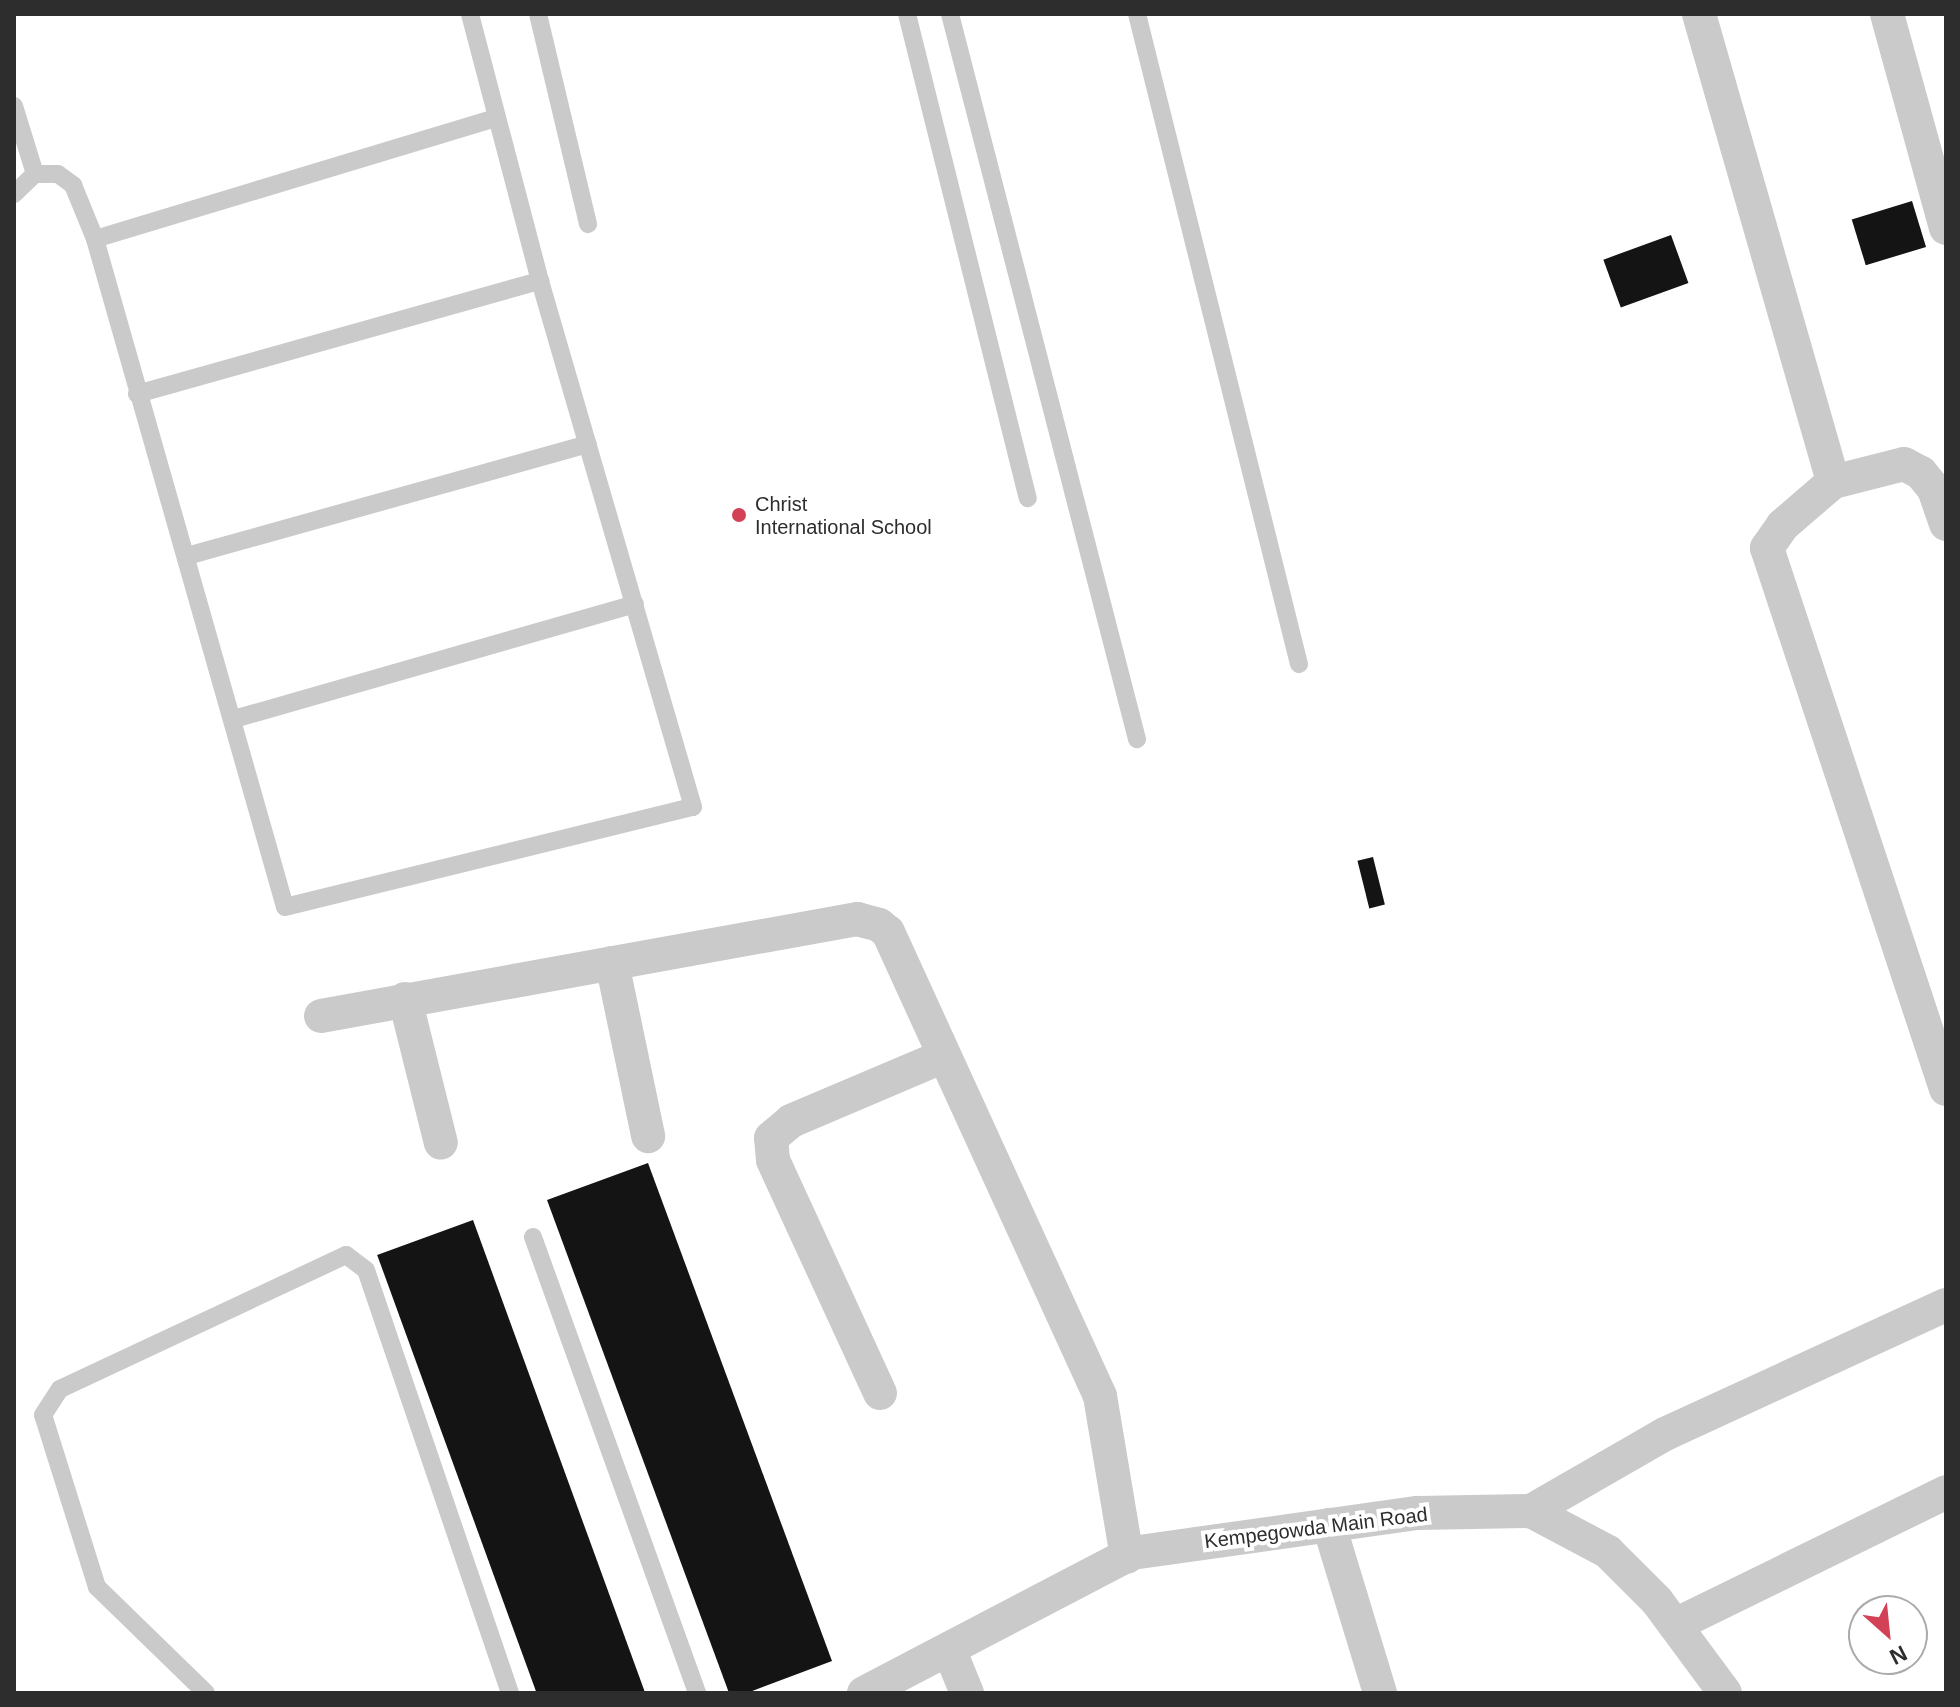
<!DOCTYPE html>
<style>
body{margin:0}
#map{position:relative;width:1960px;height:1707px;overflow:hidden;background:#fff;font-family:Helvetica,sans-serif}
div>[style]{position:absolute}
.building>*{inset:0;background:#141414;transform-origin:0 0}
.lane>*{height:18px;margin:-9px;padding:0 9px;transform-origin:9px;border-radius:9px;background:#cacaca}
.street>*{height:34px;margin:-17px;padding:0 17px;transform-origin:17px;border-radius:17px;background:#cacaca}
.dots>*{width:22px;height:22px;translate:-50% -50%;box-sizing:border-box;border:4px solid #fff;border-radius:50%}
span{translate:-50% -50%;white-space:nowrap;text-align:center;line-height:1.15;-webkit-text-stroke:8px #fff;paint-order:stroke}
.poi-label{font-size:20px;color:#2d2d2d}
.left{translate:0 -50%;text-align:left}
.street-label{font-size:20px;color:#2d2d2d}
.frame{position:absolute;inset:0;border:16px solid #2d2d2d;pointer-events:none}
.north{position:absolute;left:1848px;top:1595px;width:80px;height:80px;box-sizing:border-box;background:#fff;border:2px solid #ababab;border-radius:50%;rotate:153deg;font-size:22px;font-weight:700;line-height:32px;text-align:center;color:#2d2d2d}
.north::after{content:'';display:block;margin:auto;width:28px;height:36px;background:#d24156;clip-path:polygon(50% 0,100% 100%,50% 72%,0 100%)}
</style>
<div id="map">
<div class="building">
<i style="left:1912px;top:201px;width:48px;height:63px;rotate:73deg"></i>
<i style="left:1671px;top:235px;width:51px;height:72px;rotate:70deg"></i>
<i style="left:1373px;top:857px;width:49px;height:16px;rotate:76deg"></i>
<i style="clip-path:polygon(648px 1163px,832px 1661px,747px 1693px,729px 1693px,547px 1200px)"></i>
<i style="left:473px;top:1220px;width:504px;height:102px;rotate:70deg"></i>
</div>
<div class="lane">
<i style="left:538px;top:14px;width:216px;rotate:76.6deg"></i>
<i style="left:907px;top:14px;width:499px;rotate:76deg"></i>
<i style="left:950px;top:14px;width:749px;rotate:75.54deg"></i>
<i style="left:1137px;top:14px;width:670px;rotate:76.01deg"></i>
<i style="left:14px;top:106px;width:71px;rotate:72.8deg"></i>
<i style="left:35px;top:174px;width:23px"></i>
<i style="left:58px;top:174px;width:19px;rotate:36deg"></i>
<i style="left:73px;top:185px;width:58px;rotate:67.8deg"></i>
<i style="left:95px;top:239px;width:694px;rotate:74.12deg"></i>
<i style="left:285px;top:907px;width:420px;rotate:-13.8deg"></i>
<i style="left:693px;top:807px;width:548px;rotate:-106.22deg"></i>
<i style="left:540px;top:281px;width:276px;rotate:-104.7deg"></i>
<i style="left:14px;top:194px;width:29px;rotate:-44deg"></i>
<i style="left:95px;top:239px;width:419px;rotate:-16.8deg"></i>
<i style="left:137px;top:394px;width:419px;rotate:-15.7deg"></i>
<i style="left:187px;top:556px;width:416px;rotate:-15.6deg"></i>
<i style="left:234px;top:719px;width:417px;rotate:-16deg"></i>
<i style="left:533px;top:1237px;width:485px;rotate:70.2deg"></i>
<i style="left:206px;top:1693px;width:152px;rotate:-135.8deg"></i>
<i style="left:97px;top:1587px;width:180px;rotate:-107.4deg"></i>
<i style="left:43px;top:1415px;width:31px;rotate:-57deg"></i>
<i style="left:60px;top:1389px;width:316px;rotate:-25.1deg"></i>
<i style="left:346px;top:1255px;width:25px;rotate:37deg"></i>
<i style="left:366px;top:1270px;width:447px;rotate:71.2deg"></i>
</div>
<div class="street">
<i style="left:1699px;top:14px;width:487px;rotate:74deg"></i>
<i style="left:1887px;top:14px;width:222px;rotate:74.6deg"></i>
<i style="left:1946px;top:524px;width:37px;rotate:-109deg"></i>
<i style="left:1934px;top:489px;width:21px;rotate:-129deg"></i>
<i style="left:1921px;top:473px;width:19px;rotate:-152deg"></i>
<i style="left:1904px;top:464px;width:73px;rotate:165.8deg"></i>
<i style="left:1833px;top:482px;width:66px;rotate:139.3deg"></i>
<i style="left:1783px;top:525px;width:28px;rotate:125deg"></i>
<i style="left:1767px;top:548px;width:570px;rotate:71.69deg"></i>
<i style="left:612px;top:963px;width:177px;rotate:78.2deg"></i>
<i style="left:405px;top:999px;width:148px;rotate:76deg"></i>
<i style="left:321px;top:1016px;width:545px;rotate:-10.26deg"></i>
<i style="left:857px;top:919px;width:23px;rotate:15deg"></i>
<i style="left:879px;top:925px;width:11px;rotate:38deg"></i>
<i style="left:888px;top:932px;width:510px;rotate:65.44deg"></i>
<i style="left:1100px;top:1396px;width:163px;rotate:80.5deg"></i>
<i style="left:880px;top:1393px;width:256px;rotate:-114.7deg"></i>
<i style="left:773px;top:1160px;width:22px;rotate:-95deg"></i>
<i style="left:771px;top:1138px;width:26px;rotate:-40deg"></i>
<i style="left:791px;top:1121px;width:164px;rotate:-23deg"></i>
<i style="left:1531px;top:1511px;width:87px;rotate:28deg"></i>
<i style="left:1608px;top:1552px;width:69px;rotate:45deg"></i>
<i style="left:1657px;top:1601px;width:114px;rotate:53.5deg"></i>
<i style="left:1329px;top:1525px;width:176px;rotate:73.1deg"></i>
<i style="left:1675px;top:1625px;width:302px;rotate:-26.1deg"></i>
<i style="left:949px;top:1649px;width:48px;rotate:67.8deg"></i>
<i style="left:864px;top:1693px;width:302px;rotate:-27.6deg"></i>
<i style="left:1132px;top:1553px;width:288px;rotate:-8deg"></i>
<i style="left:1417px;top:1513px;width:114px;rotate:-1deg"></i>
<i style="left:1531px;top:1511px;width:155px;rotate:-29.9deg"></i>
<i style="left:1665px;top:1434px;width:309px;rotate:-24.7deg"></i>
</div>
<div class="dots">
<i style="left:739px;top:515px;background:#d24156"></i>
</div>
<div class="poi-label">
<span class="left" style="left:755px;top:516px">Christ<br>International School</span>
</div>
<div class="street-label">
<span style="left:1316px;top:1528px;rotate:-7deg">Kempegowda Main Road</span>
</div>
<div class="frame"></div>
<div class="north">N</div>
</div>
